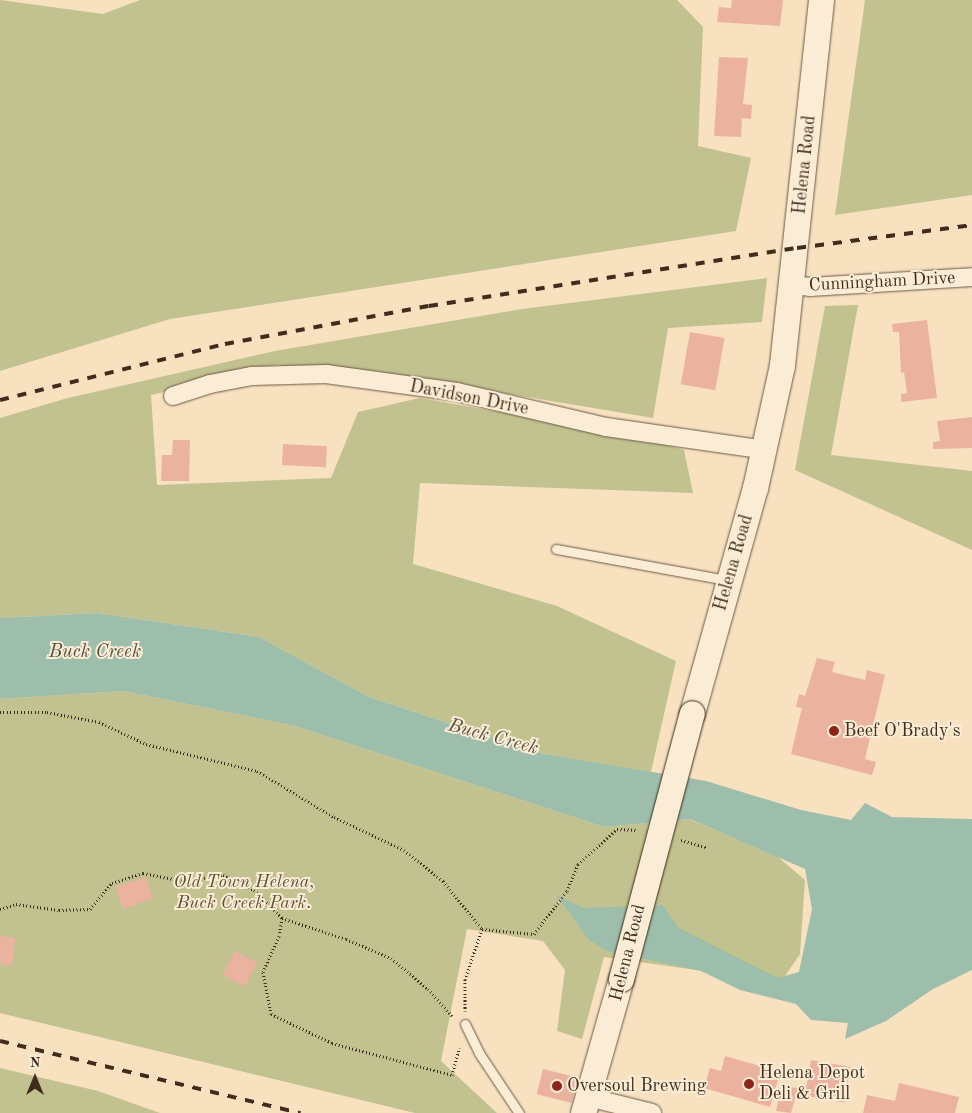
<!DOCTYPE html>
<style>
body{margin:0}
#map{position:relative;width:972px;height:1113px;overflow:hidden;background:#f7e1bf;font-family:"Old Standard TT",serif}
div>[style]{position:absolute}
.green>*{inset:0;background:#c1c28f}
.water>*{inset:0;background:#9ebeac}
.building>*{inset:0;background:#ecb2a0;transform-origin:0 0}
.path>*{height:3px;margin-top:-1.5px;transform-origin:0;background:repeating-linear-gradient(90deg,#3f2c1b 0 1px,transparent 0 3.5px)}
.roads{filter:drop-shadow(0 0 1px #6d5944) drop-shadow(0 0 1px #6d5944)}
.service>*{height:9px;margin:-4.5px;padding:0 4.5px;transform-origin:4.5px;border-radius:4.5px;background:#faecd5}
.minor>*{height:18px;margin:-9px;padding:0 9px;transform-origin:9px;border-radius:9px;background:#faecd5}
.secondary>*{height:25px;margin:-12.5px;padding:0 12.5px;transform-origin:12.5px;border-radius:12.5px;background:#faecd5}
.rail>*{height:4px;margin-top:-2px;transform-origin:0;background:repeating-linear-gradient(90deg,#3f2c1b 0 9px,transparent 0 18px)}
.bridges{filter:drop-shadow(0 0 1px #3f2c1b) drop-shadow(0 0 1px #3f2c1b)}
.secondary-bridge>*{height:25px;margin:-12.5px;padding:0 12.5px;transform-origin:12.5px;border-radius:12.5px;background:#faecd5}
.dots>*{width:14px;height:14px;translate:-50% -50%;box-sizing:border-box;border:2px solid #faecd5;border-radius:50%}
span{translate:-50% -50%;white-space:nowrap;text-align:center;line-height:1.15;-webkit-text-stroke:4px #faecd5;paint-order:stroke}
.street-label{font-size:18px;color:#3f2c1b}
.poi-label{font-size:18px;color:#3f2c1b}
.left{translate:0 -50%;text-align:left}
.park-label{font-size:18px;color:#605238;font-style:italic}
.water-label{font-size:19px;color:#57503f;font-style:italic}
.north{position:absolute;left:10px;top:1053px;width:50px;height:50px;-webkit-text-stroke:4px #faecd5;paint-order:stroke;rotate:0deg;font-size:14px;font-weight:700;line-height:20px;text-align:center;color:#3f2c1b}
.north::after{content:'';display:block;margin:auto;width:18px;height:22px;background:#3f2c1b;clip-path:polygon(50% 0,100% 100%,50% 72%,0 100%)}
</style>
<div id="map">
<div class="green">
<i style="clip-path:polygon(0 0,103px 14px,140px 0,677px 0,703px 27px,698px 146px,751px 158px,736px 231px,170px 319px,0 371px)"></i>
<i style="clip-path:polygon(865px 0,972px 0,972px 195px,835px 215px)"></i>
<i style="clip-path:polygon(767px 278px,762px 322px,668px 328px,653px 418px,425px 380px,276px 365px,151px 395px,157px 485px,331px 478px,358px 412px,420px 398px,628px 435px,684px 450px,693px 493px,420px 483px,413px 564px,557px 606px,676px 661px,651px 772px,540px 753px,369px 697px,259px 637px,98px 613px,0 618px,0 418px,68px 398px,275px 351px,522px 309px)"></i>
<i style="clip-path:polygon(858px 305px,831px 455px,972px 471px,972px 550px,795px 470px,825px 306px)"></i>
<i style="clip-path:polygon(123px 691px,295px 726px,604px 827px,689px 819px,777px 856px,805px 880px,800px 954px,781px 982px,604px 957px,582px 1039px,557px 1031px,565px 970px,543px 941px,467px 929px,441px 1061px,497px 1113px,415px 1113px,0 1013px,0 699px)"></i>
<i style="clip-path:polygon(0 1068px,98px 1091px,160px 1113px,0 1113px)"></i>
</div>
<div class="water">
<i style="clip-path:polygon(98px 613px,259px 637px,369px 697px,540px 753px,706px 781px,801px 810px,851px 820px,865px 803px,892px 817px,972px 819px,972px 970px,933px 989px,886px 1021px,845px 1039px,848px 1023px,811px 1020px,796px 1004px,740px 990px,701px 971px,607px 951px,589px 940px,556px 895px,583px 908px,662px 905px,679px 928px,778px 978px,799px 972px,812px 909px,805px 869px,690px 819px,604px 827px,295px 726px,123px 691px,0 699px,0 618px)"></i>
</div>
<div class="building">
<i style="clip-path:polygon(732px 0,783px 0,780px 26px,717px 22px,719px 7px,731px 8px)"></i>
<i style="clip-path:polygon(719px 57px,748px 58px,743px 104px,752px 105px,751px 119px,742px 118px,741px 137px,714px 136px)"></i>
<i style="clip-path:polygon(927px 320px,937px 398px,901px 402px,901px 394px,907px 393px,904px 372px,901px 373px,899px 332px,893px 332px,892px 324px)"></i>
<i style="left:690px;top:332px;width:35px;height:53px;rotate:10deg"></i>
<i style="clip-path:polygon(972px 417px,972px 448px,933px 449px,933px 442px,940px 441px,937px 421px)"></i>
<i style="clip-path:polygon(173px 440px,190px 440px,189px 481px,161px 481px,162px 455px,172px 455px)"></i>
<i style="left:283px;top:444px;width:44px;height:21px;rotate:3deg"></i>
<i style="clip-path:polygon(817px 658px,835px 662px,832px 672px,865px 680px,867px 670px,885px 675px,865px 759px,876px 762px,872px 775px,791px 754px,802px 708px,796px 707px,799px 694px,805px 696px)"></i>
<i style="left:146px;top:877px;width:23px;height:32px;rotate:72deg"></i>
<i style="clip-path:polygon(0 936px,15px 938px,12px 966px,0 964px)"></i>
<i style="left:235px;top:951px;width:25px;height:27px;rotate:27deg"></i>
<i style="clip-path:polygon(725px 1056px,780px 1072px,770px 1107px,704px 1088px,710px 1068px,721px 1071px)"></i>
<i style="left:811px;top:1060px;width:40px;height:36px;rotate:10deg"></i>
<i style="left:543px;top:1069px;width:36px;height:26px;rotate:14deg"></i>
<i style="clip-path:polygon(899px 1083px,959px 1097px,955px 1113px,863px 1113px,867px 1095px,895px 1101px)"></i>
<i style="clip-path:polygon(789px 1087px,798px 1088px,791px 1113px,776px 1111px,779px 1097px,787px 1098px)"></i>
</div>
<div class="path">
<i style="left:0;top:712px;width:47px"></i>
<i style="left:47px;top:712px;width:53px;rotate:10.9deg"></i>
<i style="left:99px;top:722px;width:52px;rotate:25.1deg"></i>
<i style="left:146px;top:744px;width:114px;rotate:13.7deg"></i>
<i style="left:257px;top:771px;width:90px;rotate:30.9deg"></i>
<i style="left:334px;top:817px;width:77px;rotate:25.2deg"></i>
<i style="left:404px;top:850px;width:50px;rotate:38.5deg"></i>
<i style="left:443px;top:881px;width:62px;rotate:50.9deg"></i>
<i style="left:482px;top:929px;width:53px;rotate:108.8deg"></i>
<i style="left:465px;top:979px;width:32px;rotate:90deg"></i>
<i style="left:681px;top:840px;width:26px;rotate:16deg"></i>
<i style="left:0;top:909px;width:17px;rotate:-17deg"></i>
<i style="left:16px;top:904px;width:43px;rotate:7.9deg"></i>
<i style="left:59px;top:910px;width:31px;rotate:-2deg"></i>
<i style="left:90px;top:909px;width:34px;rotate:-50deg"></i>
<i style="left:112px;top:883px;width:33px;rotate:-18deg"></i>
<i style="left:143px;top:873px;width:41px;rotate:11.3deg"></i>
<i style="left:183px;top:881px;width:40px;rotate:-8.5deg"></i>
<i style="left:223px;top:875px;width:34px;rotate:26deg"></i>
<i style="left:254px;top:890px;width:40px;rotate:45deg"></i>
<i style="left:282px;top:918px;width:67px;rotate:18.2deg"></i>
<i style="left:346px;top:939px;width:49px;rotate:22.9deg"></i>
<i style="left:391px;top:958px;width:48px;rotate:40deg"></i>
<i style="left:428px;top:989px;width:36px;rotate:48deg"></i>
<i style="left:282px;top:918px;width:18px;rotate:99deg"></i>
<i style="left:279px;top:936px;width:39px;rotate:114deg"></i>
<i style="left:263px;top:972px;width:43px;rotate:79.2deg"></i>
<i style="left:271px;top:1014px;width:68px;rotate:25.4deg"></i>
<i style="left:332px;top:1043px;width:124px;rotate:14.9deg"></i>
<i style="left:452px;top:1075px;width:28px;rotate:-75deg"></i>
<i style="left:482px;top:929px;width:52px;rotate:5.5deg"></i>
<i style="left:534px;top:934px;width:54px;rotate:-52.5deg"></i>
<i style="left:567px;top:891px;width:29px;rotate:-68deg"></i>
<i style="left:578px;top:864px;width:52px;rotate:-41.9deg"></i>
<i style="left:617px;top:829px;width:21px;rotate:3deg"></i>
</div>
<div class="roads">
<div class="service">
<i style="left:556px;top:549px;width:173px;rotate:10.3deg"></i>
<i style="left:465px;top:1024px;width:32px;rotate:64deg"></i>
<i style="left:479px;top:1053px;width:72px;rotate:56.3deg"></i>
</div>
<div class="minor">
<i style="left:792px;top:285px;width:18px;rotate:6deg"></i>
<i style="left:810px;top:287px;width:162px;rotate:-3.5deg"></i>
<i style="left:173px;top:396px;width:39px;rotate:-18deg"></i>
<i style="left:210px;top:384px;width:43px;rotate:-10.8deg"></i>
<i style="left:252px;top:376px;width:74px;rotate:-1.5deg"></i>
<i style="left:326px;top:374px;width:132px;rotate:7.8deg"></i>
<i style="left:457px;top:392px;width:153px;rotate:13.2deg"></i>
<i style="left:606px;top:427px;width:161px;rotate:8.2deg"></i>
<i style="left:588px;top:1097px;width:66px;rotate:14deg"></i>
</div>
<div class="secondary">
<i style="left:692px;top:713px;width:234px;rotate:-74.4deg"></i>
<i style="left:755px;top:488px;width:126px;rotate:-77.6deg"></i>
<i style="left:782px;top:365px;width:367px;rotate:-83.9deg"></i>
<i style="left:583px;top:1113px;width:139px;rotate:-74.2deg"></i>
</div>
</div>
<div class="rail">
<i style="left:0;top:400px;width:232px;rotate:-14deg"></i>
<i style="left:225px;top:344px;width:208px;rotate:-10.6deg"></i>
<i style="left:429px;top:306px;width:373px;rotate:-9deg"></i>
<i style="left:797px;top:248px;width:177px;rotate:-7.5deg"></i>
<i style="left:0;top:1041px;width:309px;rotate:13.5deg"></i>
</div>
<div class="bridges">
<div class="secondary-bridge">
<i style="left:621px;top:979px;width:275px;rotate:-75.1deg"></i>
</div>
</div>
<div class="dots">
<i style="left:834px;top:731px;background:#8f2418"></i>
<i style="left:749px;top:1084px;background:#8f2418"></i>
<i style="left:557px;top:1086px;background:#8f2418"></i>
</div>
<div class="street-label">
<span style="left:805px;top:165px;rotate:-84deg">Helena Road</span>
<span style="left:882px;top:282px;rotate:-3deg">Cunningham Drive</span>
<span style="left:469px;top:398px;rotate:11deg">Davidson Drive</span>
<span style="left:734px;top:563px;rotate:-74deg">Helena Road</span>
<span style="left:628px;top:953px;rotate:-76deg">Helena Road</span>
</div>
<div class="poi-label">
<span class="left" style="left:844px;top:731px">Beef O'Brady's</span>
<span class="left" style="left:759px;top:1084px">Helena Depot<br>Deli &amp; Grill</span>
<span class="left" style="left:567px;top:1086px">Oversoul Brewing</span>
</div>
<div class="park-label">
<span style="left:244px;top:893px">Old Town Helena,<br>Buck Creek Park.</span>
</div>
<div class="water-label">
<span style="left:95px;top:653px">Buck Creek</span>
<span style="left:493px;top:738px;rotate:15deg">Buck Creek</span>
</div>
<div class="north">N</div>
</div>
